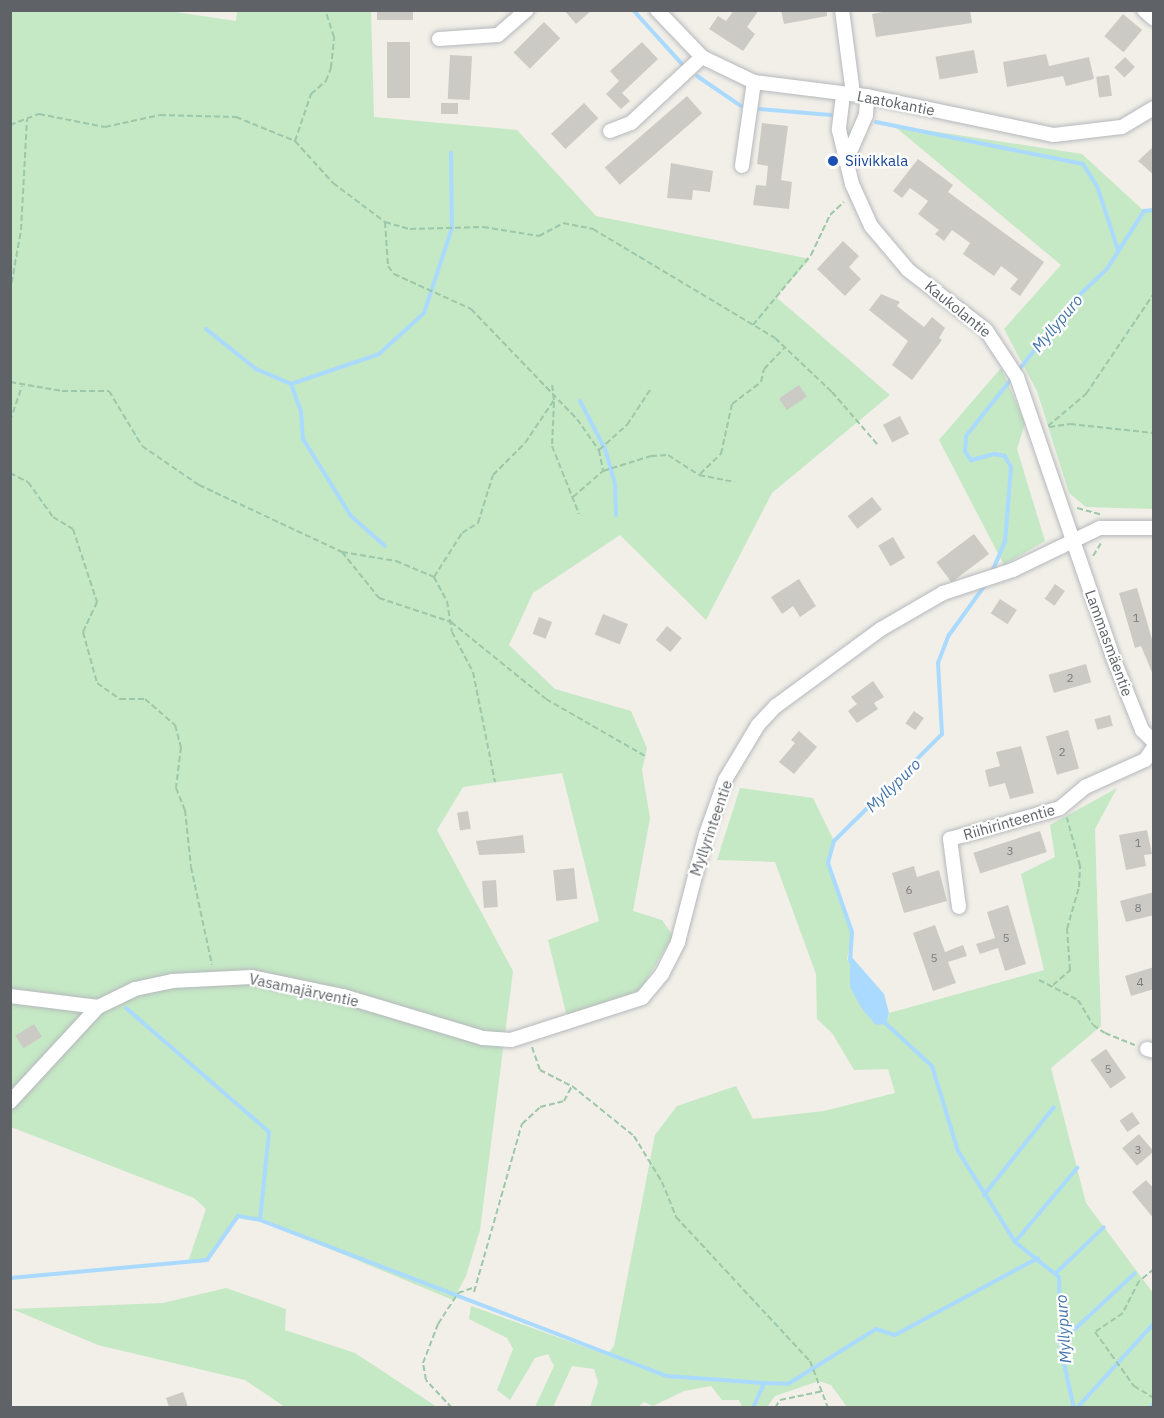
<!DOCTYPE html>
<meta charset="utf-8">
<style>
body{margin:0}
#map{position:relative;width:1164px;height:1418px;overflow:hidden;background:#f1efe8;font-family:"IBM Plex Sans",sans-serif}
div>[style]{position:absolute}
.green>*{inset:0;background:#c5e8c5}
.water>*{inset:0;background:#aadaff}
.stream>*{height:4px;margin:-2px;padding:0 2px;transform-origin:2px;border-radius:2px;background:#aadaff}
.building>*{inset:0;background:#cccac5;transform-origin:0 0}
.path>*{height:2px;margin-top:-1px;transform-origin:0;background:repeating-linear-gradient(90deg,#9cc7a9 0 6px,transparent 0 9px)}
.roads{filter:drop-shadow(0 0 2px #b5b8bc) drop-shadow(0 0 2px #b5b8bc)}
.street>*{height:14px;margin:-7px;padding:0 7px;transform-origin:7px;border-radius:7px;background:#fff}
.dots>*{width:16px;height:16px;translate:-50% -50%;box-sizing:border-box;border:3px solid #fff;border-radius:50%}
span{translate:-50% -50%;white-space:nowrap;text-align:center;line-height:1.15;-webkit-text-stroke:4.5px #fff;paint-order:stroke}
.number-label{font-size:12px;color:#7a7d7f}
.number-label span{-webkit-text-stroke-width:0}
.street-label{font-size:15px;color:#5f6368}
.transit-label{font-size:15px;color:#164399}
.left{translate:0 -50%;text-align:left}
.water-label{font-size:16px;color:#4174aa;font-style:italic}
.frame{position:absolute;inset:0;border:12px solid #5f6368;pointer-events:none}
</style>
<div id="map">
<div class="green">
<i style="clip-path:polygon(10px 11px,169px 11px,236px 21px,237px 11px,371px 11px,374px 117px,517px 130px,596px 216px,810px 259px,776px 297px,890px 395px,772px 493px,706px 620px,620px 535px,533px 593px,509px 645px,555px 689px,631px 711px,647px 748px,642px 770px,650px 818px,633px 911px,662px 920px,673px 936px,641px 989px,615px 1003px,567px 1017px,548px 940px,599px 921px,562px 773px,463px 787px,437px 830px,513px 971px,480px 1230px,466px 1276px,453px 1300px,260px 1220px,239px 1216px,207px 1260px,188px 1262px,206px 1209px,194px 1198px,11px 1127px)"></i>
<i style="clip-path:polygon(893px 125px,1082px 154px,1144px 211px,1153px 210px,1153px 509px,1086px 507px,1069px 493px,1037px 391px,1004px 329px,1061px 265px)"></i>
<i style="clip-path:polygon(1001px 368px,1025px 423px,1017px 449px,1045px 541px,1004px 565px,939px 440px)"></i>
<i style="clip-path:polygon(740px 788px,813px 798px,834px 841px,828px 863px,852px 932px,847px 959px,888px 1019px,889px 1013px,1044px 970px,1021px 874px,1055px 857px,1050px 825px,1117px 788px,1095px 829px,1101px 1026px,1051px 1068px,1086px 1203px,1153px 1293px,1153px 1407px,847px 1407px,831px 1385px,819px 1381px,775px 1396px,767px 1407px,742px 1407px,739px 1400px,722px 1400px,711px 1386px,684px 1391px,653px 1406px,644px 1402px,638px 1407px,590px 1407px,598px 1382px,594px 1369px,572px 1366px,553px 1407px,535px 1407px,554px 1366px,548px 1354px,535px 1358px,510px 1400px,497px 1390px,513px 1349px,507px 1338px,469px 1319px,471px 1306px,607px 1355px,614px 1346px,655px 1135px,677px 1106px,736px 1086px,753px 1119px,824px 1111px,895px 1093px,888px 1069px,854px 1070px,832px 1033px,817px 1019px,816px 974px,775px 862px,717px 860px)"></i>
<i style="clip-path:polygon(226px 1288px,286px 1309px,285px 1330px,355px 1353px,437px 1407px,285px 1407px,245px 1380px,98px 1345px,12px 1309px,163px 1303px)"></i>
</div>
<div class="water">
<i style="clip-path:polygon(850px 955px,884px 994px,889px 1013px,886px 1024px,876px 1025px,862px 1009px,850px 987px)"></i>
</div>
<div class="stream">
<i style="left:633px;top:10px;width:72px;rotate:47.8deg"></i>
<i style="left:697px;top:76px;width:53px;rotate:34.3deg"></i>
<i style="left:760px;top:109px;width:71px;rotate:4.8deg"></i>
<i style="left:876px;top:122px;width:211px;rotate:11.5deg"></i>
<i style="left:1083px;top:164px;width:26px;rotate:58deg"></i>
<i style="left:1097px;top:186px;width:67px;rotate:71.8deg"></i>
<i style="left:206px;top:329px;width:64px;rotate:38.7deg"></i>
<i style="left:256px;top:369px;width:38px;rotate:23deg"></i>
<i style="left:291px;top:384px;width:93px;rotate:-18.8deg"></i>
<i style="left:379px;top:354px;width:61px;rotate:-42.3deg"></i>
<i style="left:424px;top:313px;width:89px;rotate:-71.8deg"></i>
<i style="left:452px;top:228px;width:75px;rotate:-90.8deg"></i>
<i style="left:1018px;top:371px;width:92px;rotate:-51.6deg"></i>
<i style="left:1075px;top:299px;width:44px;rotate:-43.2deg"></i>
<i style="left:1107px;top:269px;width:69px;rotate:-57.5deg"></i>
<i style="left:1144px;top:211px;width:10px;rotate:-6deg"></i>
<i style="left:291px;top:384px;width:30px;rotate:70deg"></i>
<i style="left:301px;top:412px;width:27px;rotate:86deg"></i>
<i style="left:303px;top:439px;width:91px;rotate:58.1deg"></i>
<i style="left:351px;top:516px;width:45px;rotate:41.4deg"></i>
<i style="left:580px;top:401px;width:54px;rotate:62.5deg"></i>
<i style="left:605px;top:449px;width:36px;rotate:74deg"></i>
<i style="left:615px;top:484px;width:31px;rotate:88deg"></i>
<i style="left:992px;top:572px;width:33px;rotate:-67deg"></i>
<i style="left:1005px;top:542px;width:75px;rotate:-85.4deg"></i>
<i style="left:1011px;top:467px;width:13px;rotate:-119deg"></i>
<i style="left:1005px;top:456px;width:11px;rotate:-170deg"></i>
<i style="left:994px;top:454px;width:24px;rotate:165deg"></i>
<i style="left:971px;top:460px;width:11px;rotate:-124deg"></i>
<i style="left:965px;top:451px;width:15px;rotate:-86deg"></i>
<i style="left:966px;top:436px;width:75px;rotate:-51.5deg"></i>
<i style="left:850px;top:961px;width:29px;rotate:-86deg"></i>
<i style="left:852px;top:932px;width:73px;rotate:-109.2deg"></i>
<i style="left:828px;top:863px;width:23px;rotate:-75deg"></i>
<i style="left:834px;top:841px;width:152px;rotate:-44.7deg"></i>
<i style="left:942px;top:734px;width:71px;rotate:-93.2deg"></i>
<i style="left:938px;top:663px;width:30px;rotate:-69deg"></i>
<i style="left:949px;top:635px;width:67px;rotate:-54.2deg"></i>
<i style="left:126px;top:1008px;width:189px;rotate:40.9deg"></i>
<i style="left:269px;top:1132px;width:88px;rotate:95.8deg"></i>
<i style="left:883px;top:1021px;width:67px;rotate:42.6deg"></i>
<i style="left:932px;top:1066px;width:89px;rotate:73deg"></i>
<i style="left:958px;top:1151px;width:107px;rotate:57.9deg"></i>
<i style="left:1015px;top:1242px;width:56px;rotate:38.5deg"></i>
<i style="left:1059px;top:1277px;width:73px;rotate:88.4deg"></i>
<i style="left:1061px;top:1350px;width:59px;rotate:77.4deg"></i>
<i style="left:984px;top:1195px;width:112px;rotate:-51.5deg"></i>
<i style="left:1015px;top:1242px;width:97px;rotate:-50deg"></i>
<i style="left:1056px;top:1273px;width:66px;rotate:-43.8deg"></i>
<i style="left:10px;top:1278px;width:198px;rotate:-5.2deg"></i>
<i style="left:207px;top:1260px;width:54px;rotate:-54.8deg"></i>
<i style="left:238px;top:1216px;width:22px;rotate:10deg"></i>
<i style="left:260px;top:1220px;width:436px;rotate:21deg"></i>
<i style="left:667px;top:1376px;width:97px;rotate:4.1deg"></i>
<i style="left:1061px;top:1342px;width:101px;rotate:-43deg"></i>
<i style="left:753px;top:1408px;width:27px;rotate:-66deg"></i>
<i style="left:764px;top:1383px;width:24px;rotate:2deg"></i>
<i style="left:788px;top:1384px;width:104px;rotate:-32deg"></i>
<i style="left:876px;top:1329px;width:20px;rotate:18deg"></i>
<i style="left:895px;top:1335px;width:162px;rotate:-28.3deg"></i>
<i style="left:1077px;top:1408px;width:115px;rotate:-47.8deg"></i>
<i style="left:1150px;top:1408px;width:6px;rotate:-51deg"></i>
</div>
<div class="building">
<i style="left:377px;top:10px;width:36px;height:10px"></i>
<i style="clip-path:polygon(564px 10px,592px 10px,576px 24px)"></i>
<i style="clip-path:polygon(734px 10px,759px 10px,747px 27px,755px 34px,743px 51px,709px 29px,718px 16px,726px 21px)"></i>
<i style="clip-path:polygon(781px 10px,827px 10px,827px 16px,784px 24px)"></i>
<i style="clip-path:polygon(892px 10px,970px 10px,972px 23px,876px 37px,872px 14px)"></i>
<i style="left:1123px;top:14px;width:25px;height:29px;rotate:40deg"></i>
<i style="left:544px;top:22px;width:23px;height:43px;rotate:45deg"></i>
<i style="left:387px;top:42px;width:23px;height:56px"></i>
<i style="clip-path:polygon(642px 42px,658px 59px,622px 93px,630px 101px,621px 109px,606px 94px,619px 81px,610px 71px)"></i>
<i style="left:974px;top:50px;width:23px;height:39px;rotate:80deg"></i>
<i style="clip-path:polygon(1046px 54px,1049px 66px,1089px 57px,1094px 79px,1066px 86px,1063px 76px,1007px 87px,1003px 62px)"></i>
<i style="left:450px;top:55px;width:22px;height:44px;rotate:3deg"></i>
<i style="left:1125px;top:57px;width:14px;height:15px;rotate:45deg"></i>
<i style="left:1109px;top:75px;width:21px;height:13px;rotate:82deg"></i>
<i style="left:687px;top:96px;width:23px;height:109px;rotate:49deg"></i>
<i style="left:441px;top:103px;width:17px;height:11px"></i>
<i style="left:584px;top:103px;width:21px;height:45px;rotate:47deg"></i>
<i style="clip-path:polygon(762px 123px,788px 126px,781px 180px,792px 182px,789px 209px,753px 205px,756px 185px,766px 186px,768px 166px,757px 164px)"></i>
<i style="clip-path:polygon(1154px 146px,1154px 175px,1138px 161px)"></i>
<i style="clip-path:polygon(918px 159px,953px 185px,948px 192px,1044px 262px,1020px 296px,1010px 289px,1018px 279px,1001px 266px,994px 276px,963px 254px,970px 243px,952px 230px,944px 241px,935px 234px,939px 230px,918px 214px,928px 201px,910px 188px,902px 198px,893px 191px)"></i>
<i style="clip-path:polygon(671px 163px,713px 171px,710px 192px,693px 190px,692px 200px,667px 198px)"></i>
<i style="clip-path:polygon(843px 241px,859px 256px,849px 267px,861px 279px,845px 296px,817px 269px)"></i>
<i style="clip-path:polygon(881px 294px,900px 302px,897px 306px,924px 327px,932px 317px,945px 328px,939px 338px,942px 340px,912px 380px,892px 365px,908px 341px,869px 310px)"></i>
<i style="left:799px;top:385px;width:14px;height:24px;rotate:56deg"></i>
<i style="left:900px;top:416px;width:20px;height:19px;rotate:63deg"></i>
<i style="left:872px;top:497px;width:16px;height:31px;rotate:52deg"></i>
<i style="left:974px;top:534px;width:25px;height:47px;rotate:53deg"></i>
<i style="left:893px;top:537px;width:24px;height:17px;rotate:60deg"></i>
<i style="clip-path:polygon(799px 579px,816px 606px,800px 617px,793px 606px,782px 614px,771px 597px)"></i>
<i style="left:1055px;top:584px;width:12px;height:18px;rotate:35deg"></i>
<i style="clip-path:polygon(1137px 588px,1154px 646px,1154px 677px,1141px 646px,1135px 648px,1119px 593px)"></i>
<i style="left:1000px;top:599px;width:20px;height:17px;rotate:33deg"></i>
<i style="left:603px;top:614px;width:27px;height:22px;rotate:22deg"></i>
<i style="left:539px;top:617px;width:14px;height:18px;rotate:21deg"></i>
<i style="left:667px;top:626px;width:19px;height:18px;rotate:39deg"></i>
<i style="left:1086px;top:664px;width:19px;height:39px;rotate:74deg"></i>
<i style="clip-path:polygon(873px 681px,884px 697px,874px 703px,878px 709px,857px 723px,848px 711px,857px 704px,851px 697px)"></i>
<i style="left:914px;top:711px;width:12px;height:15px;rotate:35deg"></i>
<i style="left:1110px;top:715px;width:11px;height:16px;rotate:75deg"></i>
<i style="left:1068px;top:730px;width:40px;height:23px;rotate:74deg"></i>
<i style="clip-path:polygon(799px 731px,817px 747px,794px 774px,779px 762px,795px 743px,791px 740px)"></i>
<i style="clip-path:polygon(1021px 746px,1034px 793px,1010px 799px,1005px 783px,989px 787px,985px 770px,1000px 766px,996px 752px)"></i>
<i style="left:468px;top:811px;width:18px;height:11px;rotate:81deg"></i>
<i style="clip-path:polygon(1147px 830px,1152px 854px,1144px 855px,1146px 866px,1126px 870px,1119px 835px)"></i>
<i style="left:1040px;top:831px;width:22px;height:70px;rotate:72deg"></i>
<i style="clip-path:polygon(523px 835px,525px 853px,479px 855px,476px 841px)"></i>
<i style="clip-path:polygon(914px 866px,917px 877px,939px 870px,947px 901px,904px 913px,892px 873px)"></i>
<i style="left:574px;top:868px;width:31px;height:21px;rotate:84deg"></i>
<i style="left:496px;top:880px;width:27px;height:14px;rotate:86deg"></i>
<i style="clip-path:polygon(1154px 892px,1154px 915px,1126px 922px,1120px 901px)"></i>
<i style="clip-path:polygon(1008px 905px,1026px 964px,1005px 971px,998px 948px,980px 954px,976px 944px,995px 938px,987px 912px)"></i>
<i style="clip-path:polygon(935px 925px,945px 952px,963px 945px,967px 956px,948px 962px,956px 983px,933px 991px,913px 933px)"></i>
<i style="clip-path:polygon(1154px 967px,1154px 989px,1131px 996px,1125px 976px)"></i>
<i style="left:34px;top:1024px;width:15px;height:22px;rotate:58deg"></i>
<i style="left:1106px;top:1049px;width:35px;height:19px;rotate:55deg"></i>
<i style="left:1132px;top:1112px;width:14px;height:15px;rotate:56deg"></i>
<i style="left:1139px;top:1134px;width:23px;height:22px;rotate:50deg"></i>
<i style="clip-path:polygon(1146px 1180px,1154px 1189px,1154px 1219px,1132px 1192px)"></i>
<i style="clip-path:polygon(183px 1392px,188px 1407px,169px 1407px,166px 1398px)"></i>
</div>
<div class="path">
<i style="left:10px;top:125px;width:31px;rotate:-21deg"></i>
<i style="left:39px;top:114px;width:67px;rotate:11.1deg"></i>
<i style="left:105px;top:127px;width:56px;rotate:-12.3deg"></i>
<i style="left:160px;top:115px;width:76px;rotate:1.5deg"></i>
<i style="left:236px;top:117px;width:64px;rotate:22.1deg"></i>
<i style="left:295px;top:141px;width:57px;rotate:47.9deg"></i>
<i style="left:333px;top:183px;width:65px;rotate:36.9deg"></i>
<i style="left:385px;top:222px;width:26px;rotate:16deg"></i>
<i style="left:410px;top:229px;width:73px;rotate:-1.6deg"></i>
<i style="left:483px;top:227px;width:57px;rotate:9.1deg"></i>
<i style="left:539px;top:236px;width:27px;rotate:-28deg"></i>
<i style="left:563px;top:223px;width:31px;rotate:11deg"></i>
<i style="left:593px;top:229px;width:212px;rotate:30.9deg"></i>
<i style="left:775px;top:338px;width:79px;rotate:43.5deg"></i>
<i style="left:832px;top:392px;width:69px;rotate:49.1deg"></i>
<i style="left:295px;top:141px;width:50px;rotate:-71.2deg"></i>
<i style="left:311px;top:94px;width:20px;rotate:-41deg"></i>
<i style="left:326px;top:81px;width:14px;rotate:-69deg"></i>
<i style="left:331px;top:68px;width:31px;rotate:-84deg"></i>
<i style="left:334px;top:37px;width:28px;rotate:-108deg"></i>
<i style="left:385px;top:222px;width:44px;rotate:86.1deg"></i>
<i style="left:388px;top:266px;width:10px;rotate:53deg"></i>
<i style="left:394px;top:274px;width:85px;rotate:24.4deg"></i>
<i style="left:471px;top:309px;width:153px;rotate:46.1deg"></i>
<i style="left:577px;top:419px;width:38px;rotate:55deg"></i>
<i style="left:599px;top:450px;width:21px;rotate:79deg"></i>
<i style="left:10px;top:292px;width:63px;rotate:-79.9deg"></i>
<i style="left:21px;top:230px;width:111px;rotate:-86.9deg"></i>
<i style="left:753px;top:325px;width:91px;rotate:-50.4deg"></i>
<i style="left:811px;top:255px;width:44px;rotate:-64.6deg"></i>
<i style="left:830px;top:215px;width:19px;rotate:-43deg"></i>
<i style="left:10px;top:382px;width:53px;rotate:9.8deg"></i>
<i style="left:62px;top:391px;width:47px"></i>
<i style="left:109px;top:391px;width:64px;rotate:59deg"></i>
<i style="left:142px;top:446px;width:69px;rotate:34.4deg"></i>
<i style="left:199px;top:485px;width:158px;rotate:25.1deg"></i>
<i style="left:342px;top:552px;width:55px;rotate:9.5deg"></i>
<i style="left:396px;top:561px;width:41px;rotate:22.8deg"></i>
<i style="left:434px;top:577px;width:27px;rotate:62deg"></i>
<i style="left:447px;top:601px;width:31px;rotate:81deg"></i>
<i style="left:452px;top:632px;width:45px;rotate:62.3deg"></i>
<i style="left:473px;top:672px;width:112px;rotate:78.7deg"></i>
<i style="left:554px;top:402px;width:44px;rotate:92.6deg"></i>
<i style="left:552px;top:446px;width:73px;rotate:68.3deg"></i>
<i style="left:10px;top:421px;width:37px;rotate:-71deg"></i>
<i style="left:1048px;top:426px;width:50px;rotate:-40.1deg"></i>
<i style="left:1086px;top:394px;width:122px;rotate:-56deg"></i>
<i style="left:1049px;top:427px;width:21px;rotate:-8deg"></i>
<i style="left:1070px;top:424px;width:84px;rotate:6.1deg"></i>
<i style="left:599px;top:450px;width:38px;rotate:-42deg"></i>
<i style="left:627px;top:425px;width:42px;rotate:-56.7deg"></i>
<i style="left:10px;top:473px;width:20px;rotate:27deg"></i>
<i style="left:28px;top:482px;width:43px;rotate:54.5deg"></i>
<i style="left:53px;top:517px;width:23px;rotate:31deg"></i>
<i style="left:73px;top:529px;width:77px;rotate:71.8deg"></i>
<i style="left:97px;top:602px;width:33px;rotate:115deg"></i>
<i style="left:83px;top:632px;width:53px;rotate:74.6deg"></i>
<i style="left:97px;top:683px;width:28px;rotate:35deg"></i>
<i style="left:120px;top:699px;width:25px"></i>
<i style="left:145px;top:699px;width:40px;rotate:41deg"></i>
<i style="left:175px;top:725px;width:23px;rotate:75deg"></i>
<i style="left:181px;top:747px;width:41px;rotate:97deg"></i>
<i style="left:176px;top:788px;width:24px;rotate:68deg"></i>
<i style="left:185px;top:810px;width:57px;rotate:84deg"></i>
<i style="left:191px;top:867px;width:100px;rotate:77.9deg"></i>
<i style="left:700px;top:474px;width:29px;rotate:-44deg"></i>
<i style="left:721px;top:454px;width:51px;rotate:-77.6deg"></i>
<i style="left:732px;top:404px;width:36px;rotate:-37deg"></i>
<i style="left:761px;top:382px;width:13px;rotate:-77deg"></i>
<i style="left:764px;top:369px;width:29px;rotate:-46deg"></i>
<i style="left:573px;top:497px;width:40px;rotate:-41deg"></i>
<i style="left:603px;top:471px;width:50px;rotate:-17.4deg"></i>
<i style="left:651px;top:456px;width:17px;rotate:-3deg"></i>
<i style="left:668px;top:455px;width:37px;rotate:33deg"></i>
<i style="left:699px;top:475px;width:36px;rotate:11deg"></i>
<i style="left:1077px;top:508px;width:24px;rotate:15deg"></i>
<i style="left:342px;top:552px;width:59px;rotate:51.2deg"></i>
<i style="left:379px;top:598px;width:76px;rotate:18.4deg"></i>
<i style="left:451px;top:622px;width:122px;rotate:39deg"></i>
<i style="left:546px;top:699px;width:114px;rotate:29.9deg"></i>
<i style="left:1093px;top:556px;width:15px;rotate:-58deg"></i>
<i style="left:434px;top:577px;width:52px;rotate:-57.5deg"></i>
<i style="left:462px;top:533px;width:19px;rotate:-32deg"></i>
<i style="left:478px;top:523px;width:50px;rotate:-72.6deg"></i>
<i style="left:493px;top:475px;width:45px;rotate:-45deg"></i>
<i style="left:525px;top:443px;width:52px;rotate:-56deg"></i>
<i style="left:554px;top:400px;width:16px;rotate:-97deg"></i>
<i style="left:1039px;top:980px;width:44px;rotate:27.1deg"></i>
<i style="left:1078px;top:1000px;width:29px;rotate:59deg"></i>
<i style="left:1093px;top:1025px;width:14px;rotate:34deg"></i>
<i style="left:1105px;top:1033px;width:32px;rotate:22deg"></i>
<i style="left:1053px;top:985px;width:23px;rotate:-41deg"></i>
<i style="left:1070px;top:970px;width:41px;rotate:-94.2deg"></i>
<i style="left:1067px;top:929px;width:44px;rotate:-74.1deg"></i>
<i style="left:1079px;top:887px;width:21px;rotate:-87deg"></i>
<i style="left:1080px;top:866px;width:50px;rotate:-105.2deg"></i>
<i style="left:532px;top:1047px;width:24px;rotate:71deg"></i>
<i style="left:540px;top:1070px;width:36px;rotate:27deg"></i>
<i style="left:572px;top:1086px;width:80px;rotate:38.9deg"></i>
<i style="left:634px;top:1136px;width:54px;rotate:58.7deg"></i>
<i style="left:662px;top:1182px;width:38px;rotate:68deg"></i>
<i style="left:676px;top:1217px;width:197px;rotate:47.1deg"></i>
<i style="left:810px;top:1361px;width:50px;rotate:69deg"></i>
<i style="left:1154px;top:1269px;width:19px;rotate:141deg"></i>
<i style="left:1139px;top:1281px;width:36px;rotate:117deg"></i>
<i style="left:1123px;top:1313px;width:34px;rotate:146deg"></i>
<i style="left:1095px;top:1332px;width:67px;rotate:54.2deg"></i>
<i style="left:1134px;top:1386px;width:23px;rotate:31deg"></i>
<i style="left:474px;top:1292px;width:175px;rotate:-74.1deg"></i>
<i style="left:522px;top:1124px;width:25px;rotate:-43deg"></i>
<i style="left:540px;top:1107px;width:25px;rotate:-14deg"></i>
<i style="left:564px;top:1101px;width:17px;rotate:-62deg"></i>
<i style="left:452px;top:1408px;width:38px;rotate:-133deg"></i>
<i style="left:426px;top:1380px;width:17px;rotate:-100deg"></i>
<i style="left:423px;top:1363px;width:42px;rotate:-69deg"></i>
<i style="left:438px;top:1324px;width:37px;rotate:-57deg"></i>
<i style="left:458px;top:1293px;width:18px;rotate:-19deg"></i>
<i style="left:775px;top:1408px;width:9px;rotate:-58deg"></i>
<i style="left:780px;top:1400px;width:44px;rotate:-11.8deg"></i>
</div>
<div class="roads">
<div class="street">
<i style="left:657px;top:10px;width:65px;rotate:46.2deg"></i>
<i style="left:702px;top:57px;width:58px;rotate:25.7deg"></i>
<i style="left:754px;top:82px;width:114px;rotate:7.1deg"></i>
<i style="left:867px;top:96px;width:191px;rotate:11.8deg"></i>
<i style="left:1054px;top:135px;width:68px;rotate:-6.7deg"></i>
<i style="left:1122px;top:127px;width:37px;rotate:-31deg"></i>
<i style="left:842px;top:10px;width:85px;rotate:82.5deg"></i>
<i style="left:1144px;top:10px;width:13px;rotate:42deg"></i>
<i style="left:439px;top:39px;width:59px;rotate:-3.9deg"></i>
<i style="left:498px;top:35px;width:38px;rotate:-41deg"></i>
<i style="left:843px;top:95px;width:35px;rotate:97deg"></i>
<i style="left:839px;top:130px;width:56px;rotate:76.5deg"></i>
<i style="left:852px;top:184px;width:46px;rotate:65.7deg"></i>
<i style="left:871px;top:226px;width:57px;rotate:49.9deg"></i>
<i style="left:908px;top:270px;width:98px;rotate:37.6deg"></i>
<i style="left:986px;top:330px;width:56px;rotate:56.6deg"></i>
<i style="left:1017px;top:377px;width:294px;rotate:71.1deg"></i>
<i style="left:1112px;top:655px;width:81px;rotate:68.2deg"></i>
<i style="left:1142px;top:730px;width:17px;rotate:45deg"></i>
<i style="left:610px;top:131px;width:22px;rotate:-21deg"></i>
<i style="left:631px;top:123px;width:97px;rotate:-42.9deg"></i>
<i style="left:846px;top:161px;width:50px;rotate:-66.5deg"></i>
<i style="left:866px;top:115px;width:19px;rotate:-87deg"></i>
<i style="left:742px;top:166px;width:85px;rotate:-81.9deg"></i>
<i style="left:959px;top:907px;width:69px;rotate:-97.5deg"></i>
<i style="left:950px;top:839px;width:114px;rotate:-15.7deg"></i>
<i style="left:1060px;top:808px;width:33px;rotate:-40deg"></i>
<i style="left:1085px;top:787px;width:66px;rotate:-24.2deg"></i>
<i style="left:1145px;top:760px;width:16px;rotate:-55deg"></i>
<i style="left:10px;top:996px;width:89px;rotate:7.1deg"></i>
<i style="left:1147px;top:1049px;width:7px;rotate:16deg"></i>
<i style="left:10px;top:1102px;width:129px;rotate:-47.2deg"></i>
<i style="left:98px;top:1007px;width:41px;rotate:-25.9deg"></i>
<i style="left:135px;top:989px;width:38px;rotate:-12deg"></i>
<i style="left:172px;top:981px;width:80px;rotate:-2.9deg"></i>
<i style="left:252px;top:977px;width:93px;rotate:11.8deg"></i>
<i style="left:343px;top:996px;width:146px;rotate:16.7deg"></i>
<i style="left:483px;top:1038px;width:28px;rotate:4deg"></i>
<i style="left:511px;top:1040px;width:138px;rotate:-17.8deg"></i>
<i style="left:642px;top:998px;width:31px;rotate:-50deg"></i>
<i style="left:662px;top:974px;width:36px;rotate:-63deg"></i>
<i style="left:678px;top:942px;width:112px;rotate:-75.5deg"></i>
<i style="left:706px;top:834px;width:57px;rotate:-70.6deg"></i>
<i style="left:725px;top:780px;width:64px;rotate:-59deg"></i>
<i style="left:758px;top:725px;width:26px;rotate:-47deg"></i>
<i style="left:776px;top:706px;width:130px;rotate:-36.3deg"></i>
<i style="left:881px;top:629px;width:72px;rotate:-30.1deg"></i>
<i style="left:943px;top:593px;width:74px;rotate:-18.2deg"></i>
<i style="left:1013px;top:570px;width:97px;rotate:-25.8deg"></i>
<i style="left:1100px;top:528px;width:54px"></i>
</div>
</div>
<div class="dots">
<i style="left:833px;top:161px;background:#1a4fb4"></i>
</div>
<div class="number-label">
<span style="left:1136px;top:618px">1</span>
<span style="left:1070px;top:678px">2</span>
<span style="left:1062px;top:752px">2</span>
<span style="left:1138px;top:843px">1</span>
<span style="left:1010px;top:851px">3</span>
<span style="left:909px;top:890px">6</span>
<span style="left:1138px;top:908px">8</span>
<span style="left:1006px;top:938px">5</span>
<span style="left:934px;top:958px">5</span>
<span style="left:1140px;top:982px">4</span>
<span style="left:1108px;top:1069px">5</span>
<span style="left:1138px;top:1150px">3</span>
</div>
<div class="street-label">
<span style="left:896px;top:103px;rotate:11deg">Laatokantie</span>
<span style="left:958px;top:309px;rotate:39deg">Kaukolantie</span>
<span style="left:1109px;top:643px;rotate:70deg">Lammasmäentie</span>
<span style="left:1009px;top:822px;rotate:-16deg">Riihirinteentie</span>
<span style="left:711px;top:828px;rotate:-71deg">Myllyrinteentie</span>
<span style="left:304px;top:990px;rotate:12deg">Vasamajärventie</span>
</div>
<div class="transit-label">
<span class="left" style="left:845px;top:161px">Siivikkala</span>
</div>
<div class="water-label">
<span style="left:1057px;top:323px;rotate:-50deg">Myllypuro</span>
<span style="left:893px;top:785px;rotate:-44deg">Myllypuro</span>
<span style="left:1063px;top:1329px;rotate:-94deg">Myllypuro</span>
</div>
<div class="frame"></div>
</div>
